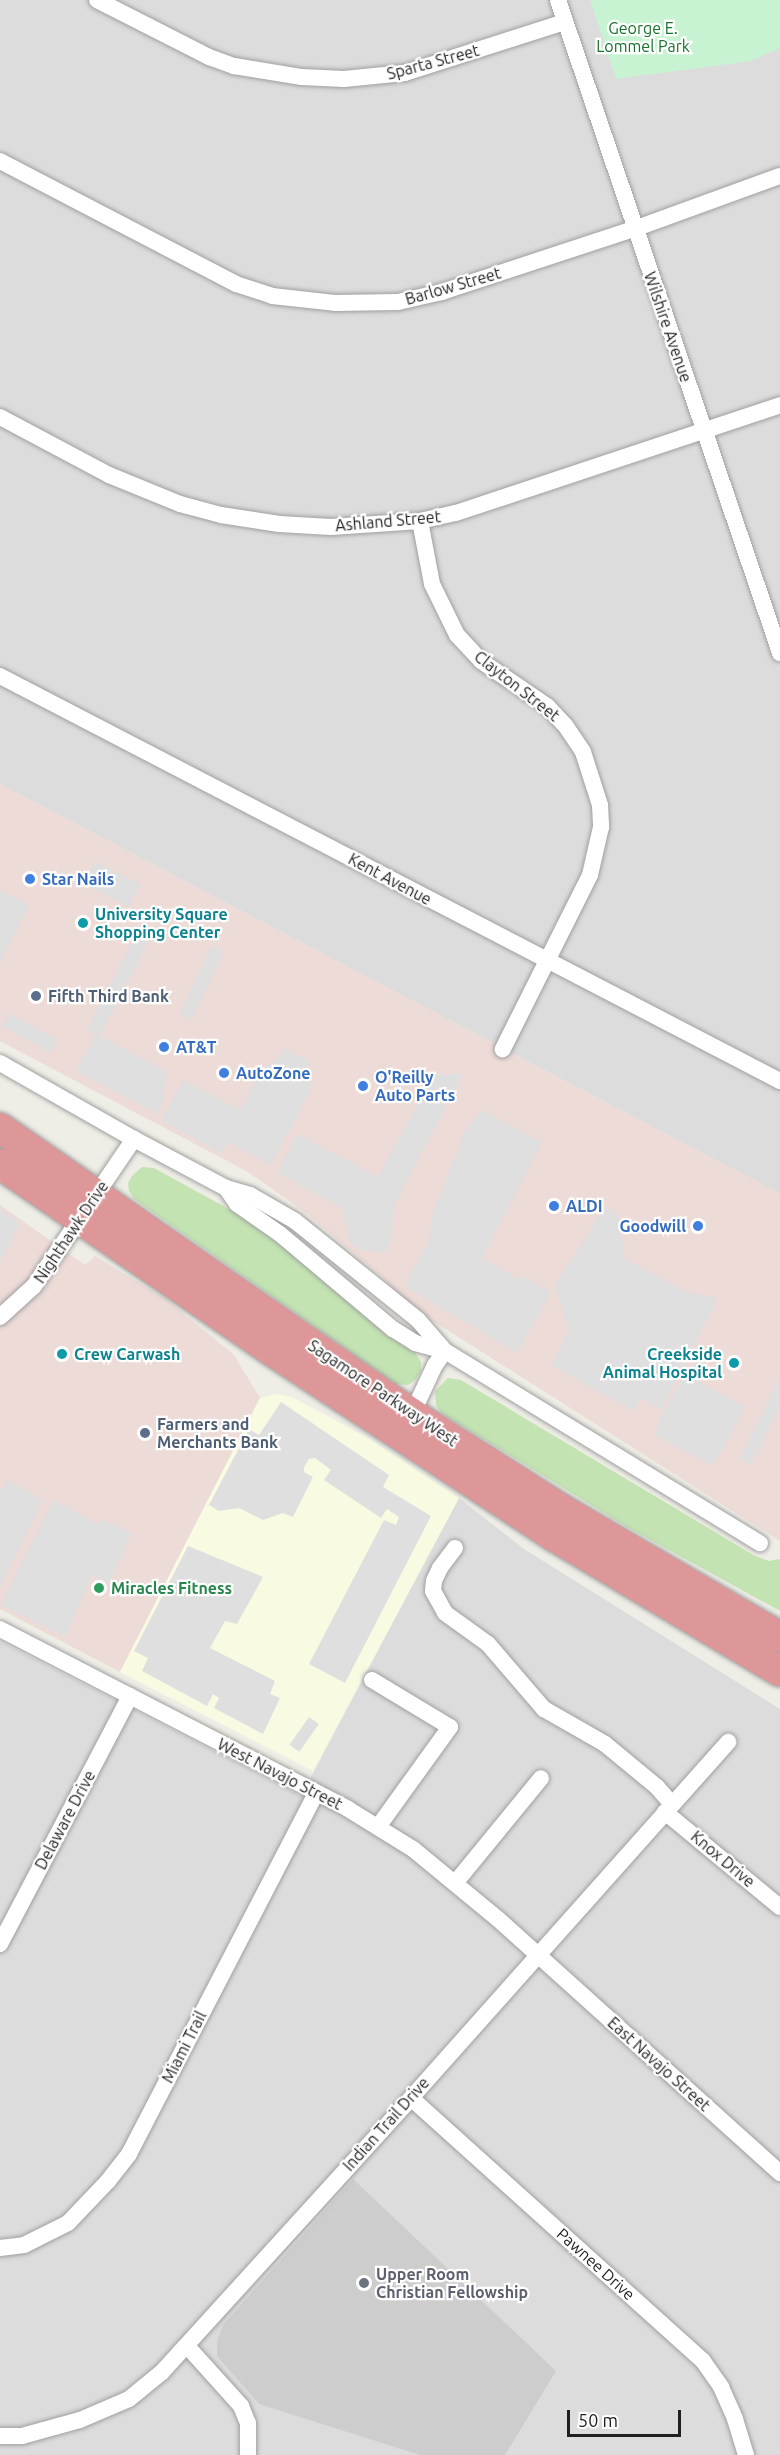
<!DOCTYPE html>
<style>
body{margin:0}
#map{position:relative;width:780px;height:2455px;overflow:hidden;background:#eeede6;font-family:Ubuntu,sans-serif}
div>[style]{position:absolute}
.residential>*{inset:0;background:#dddcdc}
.commercial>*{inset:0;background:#eddbd7}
.education>*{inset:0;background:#f8fbe2}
.religious>*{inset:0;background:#cdcdcd}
.grass>*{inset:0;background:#c3e3b2}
.park>*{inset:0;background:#c8f3d2}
.parking>*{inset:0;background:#dfdfdf;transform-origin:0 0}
.roads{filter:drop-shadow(0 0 2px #a0a0a0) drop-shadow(0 0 2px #a0a0a0)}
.street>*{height:16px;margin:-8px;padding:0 8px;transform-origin:8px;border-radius:8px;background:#fff}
.highway>*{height:30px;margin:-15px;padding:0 15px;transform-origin:15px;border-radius:15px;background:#dd9799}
.dots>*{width:16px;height:16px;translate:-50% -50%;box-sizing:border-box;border:3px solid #fff;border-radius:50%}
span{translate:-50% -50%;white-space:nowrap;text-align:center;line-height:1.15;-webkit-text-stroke:4.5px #fff;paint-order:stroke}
.park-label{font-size:16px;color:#18712d}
.street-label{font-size:16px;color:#1f1f1f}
.shop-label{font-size:16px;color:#366cbe;font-weight:700}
.left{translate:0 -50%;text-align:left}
.right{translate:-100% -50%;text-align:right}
.culture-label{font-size:16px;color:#0d838f;font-weight:700}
.service-label{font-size:16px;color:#4e5e75;font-weight:700}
.leisure-label{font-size:16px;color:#27864d;font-weight:700}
.worship-label{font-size:16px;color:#5b616d;font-weight:700}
.scale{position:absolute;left:567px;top:2410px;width:114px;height:27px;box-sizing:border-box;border:3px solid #1f1f1f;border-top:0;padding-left:8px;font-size:18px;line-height:21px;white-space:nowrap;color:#1f1f1f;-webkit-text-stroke:4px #fff;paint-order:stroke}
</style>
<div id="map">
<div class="residential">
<i style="clip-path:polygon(0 0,780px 0,780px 1194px,0 784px)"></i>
<i style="clip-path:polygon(459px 1498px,524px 1549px,780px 1709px,780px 2455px,0 2455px,0 1641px,301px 1796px)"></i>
</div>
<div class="commercial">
<i style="clip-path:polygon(0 784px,780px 1194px,780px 1541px,414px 1309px,383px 1278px,302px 1210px,248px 1172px,0 1041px)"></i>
<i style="clip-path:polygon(0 1205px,85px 1265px,95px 1256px,166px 1299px,234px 1355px,260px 1398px,120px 1672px,0 1609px)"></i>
</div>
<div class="education">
<i style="clip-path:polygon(275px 1394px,292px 1397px,368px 1438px,459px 1498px,313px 1771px,120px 1672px,260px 1398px)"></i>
</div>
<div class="religious">
<i style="clip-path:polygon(353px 2179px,556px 2371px,505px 2455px,420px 2455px,259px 2404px,217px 2356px,217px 2341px,223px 2325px)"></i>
</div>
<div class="grass">
<i style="clip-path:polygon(142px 1167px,154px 1168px,247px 1219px,413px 1349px,421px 1362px,421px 1371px,416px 1379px,408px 1385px,396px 1384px,134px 1199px,129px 1191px,128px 1183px,132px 1176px)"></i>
<i style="clip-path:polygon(448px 1378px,461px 1380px,755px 1556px,769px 1561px,780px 1559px,780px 1611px,627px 1527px,441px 1413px,436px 1405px,435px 1391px)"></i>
</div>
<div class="park">
<i style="clip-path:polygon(590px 0,780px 0,780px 48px,751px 61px,616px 79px)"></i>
</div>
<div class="parking">
<i style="left:95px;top:861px;width:51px;height:26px;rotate:27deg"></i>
<i style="clip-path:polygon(0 890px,30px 905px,0 963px)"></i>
<i style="clip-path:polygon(141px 925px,154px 932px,100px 1036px,166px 1071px,163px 1102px,157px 1114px,76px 1071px,95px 1035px,86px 1031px)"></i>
<i style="left:211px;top:946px;width:14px;height:75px;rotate:25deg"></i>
<i style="left:9px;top:1013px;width:56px;height:15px;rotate:29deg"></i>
<i style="clip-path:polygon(283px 1048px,309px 1061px,302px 1078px,314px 1084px,271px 1165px,228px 1142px,222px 1153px,161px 1121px,183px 1080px,240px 1110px,263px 1066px,277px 1061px)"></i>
<i style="clip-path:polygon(463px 1074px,393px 1208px,392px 1241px,384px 1253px,357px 1249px,350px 1242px,341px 1207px,277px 1173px,297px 1134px,378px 1177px,433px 1075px)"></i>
<i style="clip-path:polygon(481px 1110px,542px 1142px,482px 1258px,519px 1279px,525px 1277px,551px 1292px,517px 1353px,404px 1286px,429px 1240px,432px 1216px,464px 1133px)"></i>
<i style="clip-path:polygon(605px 1206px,618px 1215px,625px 1259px,687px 1292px,718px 1298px,661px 1410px,641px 1398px,633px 1411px,551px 1365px,569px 1331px,555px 1285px)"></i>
<i style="clip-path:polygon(0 1209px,20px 1223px,0 1262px)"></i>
<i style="clip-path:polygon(685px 1374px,745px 1407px,722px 1451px,711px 1465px,655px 1435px,660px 1418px)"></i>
<i style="clip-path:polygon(780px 1377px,780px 1407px,751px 1465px,739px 1458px)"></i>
<i style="clip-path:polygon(281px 1402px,389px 1475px,383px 1487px,431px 1516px,345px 1683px,309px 1664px,384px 1520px,396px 1525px,399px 1517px,387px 1509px,381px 1518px,324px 1480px,331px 1470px,315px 1458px,309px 1459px,304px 1467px,304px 1472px,313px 1477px,293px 1517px,283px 1513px,263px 1520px,239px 1508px,219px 1511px,209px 1505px,249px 1429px,259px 1435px)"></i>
<i style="clip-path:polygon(7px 1480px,43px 1500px,0 1587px,0 1488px,3px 1489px)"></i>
<i style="clip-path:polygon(54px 1500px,97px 1524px,102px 1519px,132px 1533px,109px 1583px,92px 1575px,65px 1637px,0 1605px)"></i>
<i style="clip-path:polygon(188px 1546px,263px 1577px,237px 1624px,225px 1621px,210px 1648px,275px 1681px,270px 1694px,280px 1698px,263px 1734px,214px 1708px,219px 1698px,213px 1694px,207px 1706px,142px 1671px,148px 1658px,134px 1651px)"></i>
<i style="left:309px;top:1717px;width:12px;height:34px;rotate:35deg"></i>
</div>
<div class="roads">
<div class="street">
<i style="left:97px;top:0;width:126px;rotate:27deg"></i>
<i style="left:209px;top:57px;width:27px;rotate:20deg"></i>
<i style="left:234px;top:66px;width:69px;rotate:9.2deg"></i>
<i style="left:302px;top:77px;width:42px;rotate:2.7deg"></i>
<i style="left:344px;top:79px;width:61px;rotate:-5.6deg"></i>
<i style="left:405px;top:73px;width:168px;rotate:-17.7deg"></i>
<i style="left:558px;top:0;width:690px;rotate:71.22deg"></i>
<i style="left:0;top:161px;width:266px;rotate:27.5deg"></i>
<i style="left:236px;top:284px;width:38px;rotate:18deg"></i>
<i style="left:272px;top:296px;width:63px;rotate:6.3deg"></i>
<i style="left:335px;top:303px;width:63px;rotate:-0.9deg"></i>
<i style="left:398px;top:302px;width:45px;rotate:-12.8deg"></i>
<i style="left:442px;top:292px;width:202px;rotate:-18.2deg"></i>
<i style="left:634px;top:229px;width:155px;rotate:-20deg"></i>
<i style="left:0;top:417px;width:123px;rotate:28deg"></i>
<i style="left:109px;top:475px;width:77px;rotate:22.2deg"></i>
<i style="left:180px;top:504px;width:42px;rotate:15deg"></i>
<i style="left:221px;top:515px;width:59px;rotate:8.8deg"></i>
<i style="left:279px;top:524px;width:52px;rotate:3.3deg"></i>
<i style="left:331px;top:527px;width:89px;rotate:-3.9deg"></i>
<i style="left:420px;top:521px;width:37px;rotate:-13deg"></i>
<i style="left:456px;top:513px;width:342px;rotate:-18.4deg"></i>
<i style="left:420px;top:521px;width:64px;rotate:79.2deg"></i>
<i style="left:432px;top:584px;width:57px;rotate:63.9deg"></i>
<i style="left:457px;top:635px;width:35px;rotate:47deg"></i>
<i style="left:481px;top:661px;width:80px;rotate:34.3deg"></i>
<i style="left:547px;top:706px;width:26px;rotate:47deg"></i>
<i style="left:565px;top:725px;width:32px;rotate:56deg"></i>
<i style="left:583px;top:752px;width:56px;rotate:72.2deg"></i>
<i style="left:600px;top:805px;width:22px;rotate:87deg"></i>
<i style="left:601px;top:827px;width:49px;rotate:102.9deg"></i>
<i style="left:590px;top:875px;width:195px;rotate:116.6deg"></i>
<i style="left:0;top:676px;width:879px;rotate:27.44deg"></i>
<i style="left:0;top:1063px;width:154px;rotate:29.6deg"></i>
<i style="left:134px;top:1139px;width:104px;rotate:28deg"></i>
<i style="left:226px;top:1188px;width:25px;rotate:16deg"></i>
<i style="left:250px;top:1195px;width:52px;rotate:30deg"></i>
<i style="left:295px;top:1221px;width:158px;rotate:38.8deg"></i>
<i style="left:418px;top:1320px;width:41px;rotate:48.9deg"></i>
<i style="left:226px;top:1188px;width:19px;rotate:55deg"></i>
<i style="left:237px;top:1204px;width:52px;rotate:34.9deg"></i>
<i style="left:280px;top:1234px;width:148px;rotate:40.1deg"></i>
<i style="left:393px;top:1329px;width:26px;rotate:32deg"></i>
<i style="left:415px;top:1343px;width:31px;rotate:15deg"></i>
<i style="left:445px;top:1351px;width:369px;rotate:31.4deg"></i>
<i style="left:0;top:1317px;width:46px;rotate:-42.4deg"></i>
<i style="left:34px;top:1286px;width:178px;rotate:-55.8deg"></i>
<i style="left:412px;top:1414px;width:54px;rotate:-64.9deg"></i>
<i style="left:435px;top:1365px;width:17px;rotate:-54deg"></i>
<i style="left:455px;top:1548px;width:25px;rotate:127deg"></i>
<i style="left:440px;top:1568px;width:14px;rotate:115deg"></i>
<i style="left:434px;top:1581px;width:10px;rotate:96deg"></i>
<i style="left:433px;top:1591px;width:25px;rotate:61deg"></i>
<i style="left:445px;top:1613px;width:53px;rotate:35.8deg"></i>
<i style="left:488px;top:1644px;width:86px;rotate:49.3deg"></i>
<i style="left:544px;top:1709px;width:70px;rotate:29.8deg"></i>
<i style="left:605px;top:1744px;width:67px;rotate:39.6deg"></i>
<i style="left:657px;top:1787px;width:23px;rotate:49deg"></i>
<i style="left:0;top:1629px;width:392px;rotate:27.3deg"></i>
<i style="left:348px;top:1809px;width:76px;rotate:31.6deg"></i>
<i style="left:413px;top:1849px;width:110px;rotate:39.5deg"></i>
<i style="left:498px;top:1919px;width:380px;rotate:42deg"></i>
<i style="left:372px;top:1680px;width:91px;rotate:31.1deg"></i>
<i style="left:450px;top:1727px;width:123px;rotate:125.8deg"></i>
<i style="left:665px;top:1812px;width:149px;rotate:39.6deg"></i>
<i style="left:456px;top:1882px;width:134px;rotate:-50.7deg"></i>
<i style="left:0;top:1944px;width:280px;rotate:-62.3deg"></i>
<i style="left:411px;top:2098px;width:393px;rotate:42deg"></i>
<i style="left:703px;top:2361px;width:32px;rotate:55deg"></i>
<i style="left:721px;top:2387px;width:35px;rotate:66deg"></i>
<i style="left:735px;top:2419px;width:38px;rotate:73deg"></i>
<i style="left:0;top:2248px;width:24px;rotate:-7deg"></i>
<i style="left:24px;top:2245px;width:49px;rotate:-26.6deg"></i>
<i style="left:68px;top:2223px;width:58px;rotate:-46.4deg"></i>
<i style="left:108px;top:2181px;width:34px;rotate:-52deg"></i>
<i style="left:129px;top:2154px;width:407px;rotate:-62.6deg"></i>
<i style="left:187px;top:2346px;width:81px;rotate:48deg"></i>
<i style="left:241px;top:2406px;width:18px;rotate:68deg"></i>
<i style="left:248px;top:2423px;width:32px;rotate:90deg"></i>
<i style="left:0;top:2436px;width:22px"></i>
<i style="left:22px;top:2436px;width:60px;rotate:-15.4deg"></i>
<i style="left:80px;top:2420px;width:53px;rotate:-23.2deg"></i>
<i style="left:129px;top:2399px;width:43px;rotate:-39.3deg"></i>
<i style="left:162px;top:2372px;width:370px;rotate:-47.7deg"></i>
<i style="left:411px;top:2098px;width:477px;rotate:-48.3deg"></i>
</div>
<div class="highway">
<i style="left:0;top:1128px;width:502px;rotate:34.77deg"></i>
<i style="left:412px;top:1414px;width:177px;rotate:32.5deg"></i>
<i style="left:561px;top:1509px;width:254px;rotate:30.3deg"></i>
<i style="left:0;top:1164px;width:326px;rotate:34.5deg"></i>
<i style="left:269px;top:1349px;width:341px;rotate:33.3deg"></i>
<i style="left:554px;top:1536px;width:263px;rotate:30.9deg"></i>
</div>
</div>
<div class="dots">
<i style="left:30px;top:879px;background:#3f7fe0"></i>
<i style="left:83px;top:923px;background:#0f9aa8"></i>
<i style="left:36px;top:996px;background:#5c6f8a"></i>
<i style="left:164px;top:1047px;background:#3f7fe0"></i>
<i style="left:224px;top:1073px;background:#3f7fe0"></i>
<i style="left:363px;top:1086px;background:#3f7fe0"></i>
<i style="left:554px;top:1206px;background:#3f7fe0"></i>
<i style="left:698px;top:1226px;background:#3f7fe0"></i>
<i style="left:62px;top:1354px;background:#0f9aa8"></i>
<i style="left:734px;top:1363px;background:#0f9aa8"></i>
<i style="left:145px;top:1433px;background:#5c6f8a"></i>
<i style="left:99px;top:1588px;background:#2e9e5b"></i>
<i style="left:364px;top:2283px;background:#6b7280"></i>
</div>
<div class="park-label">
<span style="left:643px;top:37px">George E.<br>Lommel Park</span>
</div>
<div class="street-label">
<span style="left:433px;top:62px;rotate:-15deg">Sparta Street</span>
<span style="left:453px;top:286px;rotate:-16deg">Barlow Street</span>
<span style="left:668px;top:327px;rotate:71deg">Wilshire Avenue</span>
<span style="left:388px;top:521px;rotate:-5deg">Ashland Street</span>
<span style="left:517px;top:686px;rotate:38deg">Clayton Street</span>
<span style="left:390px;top:879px;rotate:28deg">Kent Avenue</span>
<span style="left:71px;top:1232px;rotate:-56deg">Nighthawk Drive</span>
<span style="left:383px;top:1393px;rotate:34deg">Sagamore Parkway West</span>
<span style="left:280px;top:1774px;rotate:27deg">West Navajo Street</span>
<span style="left:65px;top:1820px;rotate:-62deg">Delaware Drive</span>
<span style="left:723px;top:1859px;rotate:40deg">Knox Drive</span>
<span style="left:184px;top:2047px;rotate:-63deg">Miami Trail</span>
<span style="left:659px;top:2064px;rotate:42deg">East Navajo Street</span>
<span style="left:386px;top:2124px;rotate:-48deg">Indian Trail Drive</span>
<span style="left:596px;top:2264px;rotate:42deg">Pawnee Drive</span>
</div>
<div class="shop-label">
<span class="left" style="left:42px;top:879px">Star Nails</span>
<span class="left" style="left:176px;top:1047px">AT&amp;T</span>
<span class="left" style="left:236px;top:1073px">AutoZone</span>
<span class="left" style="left:375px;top:1086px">O'Reilly<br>Auto Parts</span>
<span class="left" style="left:566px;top:1206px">ALDI</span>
<span class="right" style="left:686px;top:1226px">Goodwill</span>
</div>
<div class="culture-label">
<span class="left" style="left:95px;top:923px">University Square<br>Shopping Center</span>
<span class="left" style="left:74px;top:1354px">Crew Carwash</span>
<span class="right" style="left:722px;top:1363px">Creekside<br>Animal Hospital</span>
</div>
<div class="service-label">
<span class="left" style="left:48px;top:996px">Fifth Third Bank</span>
<span class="left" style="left:157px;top:1433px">Farmers and<br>Merchants Bank</span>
</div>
<div class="leisure-label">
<span class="left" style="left:111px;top:1588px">Miracles Fitness</span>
</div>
<div class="worship-label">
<span class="left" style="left:376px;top:2283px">Upper Room<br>Christian Fellowship</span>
</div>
<div class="scale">50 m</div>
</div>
